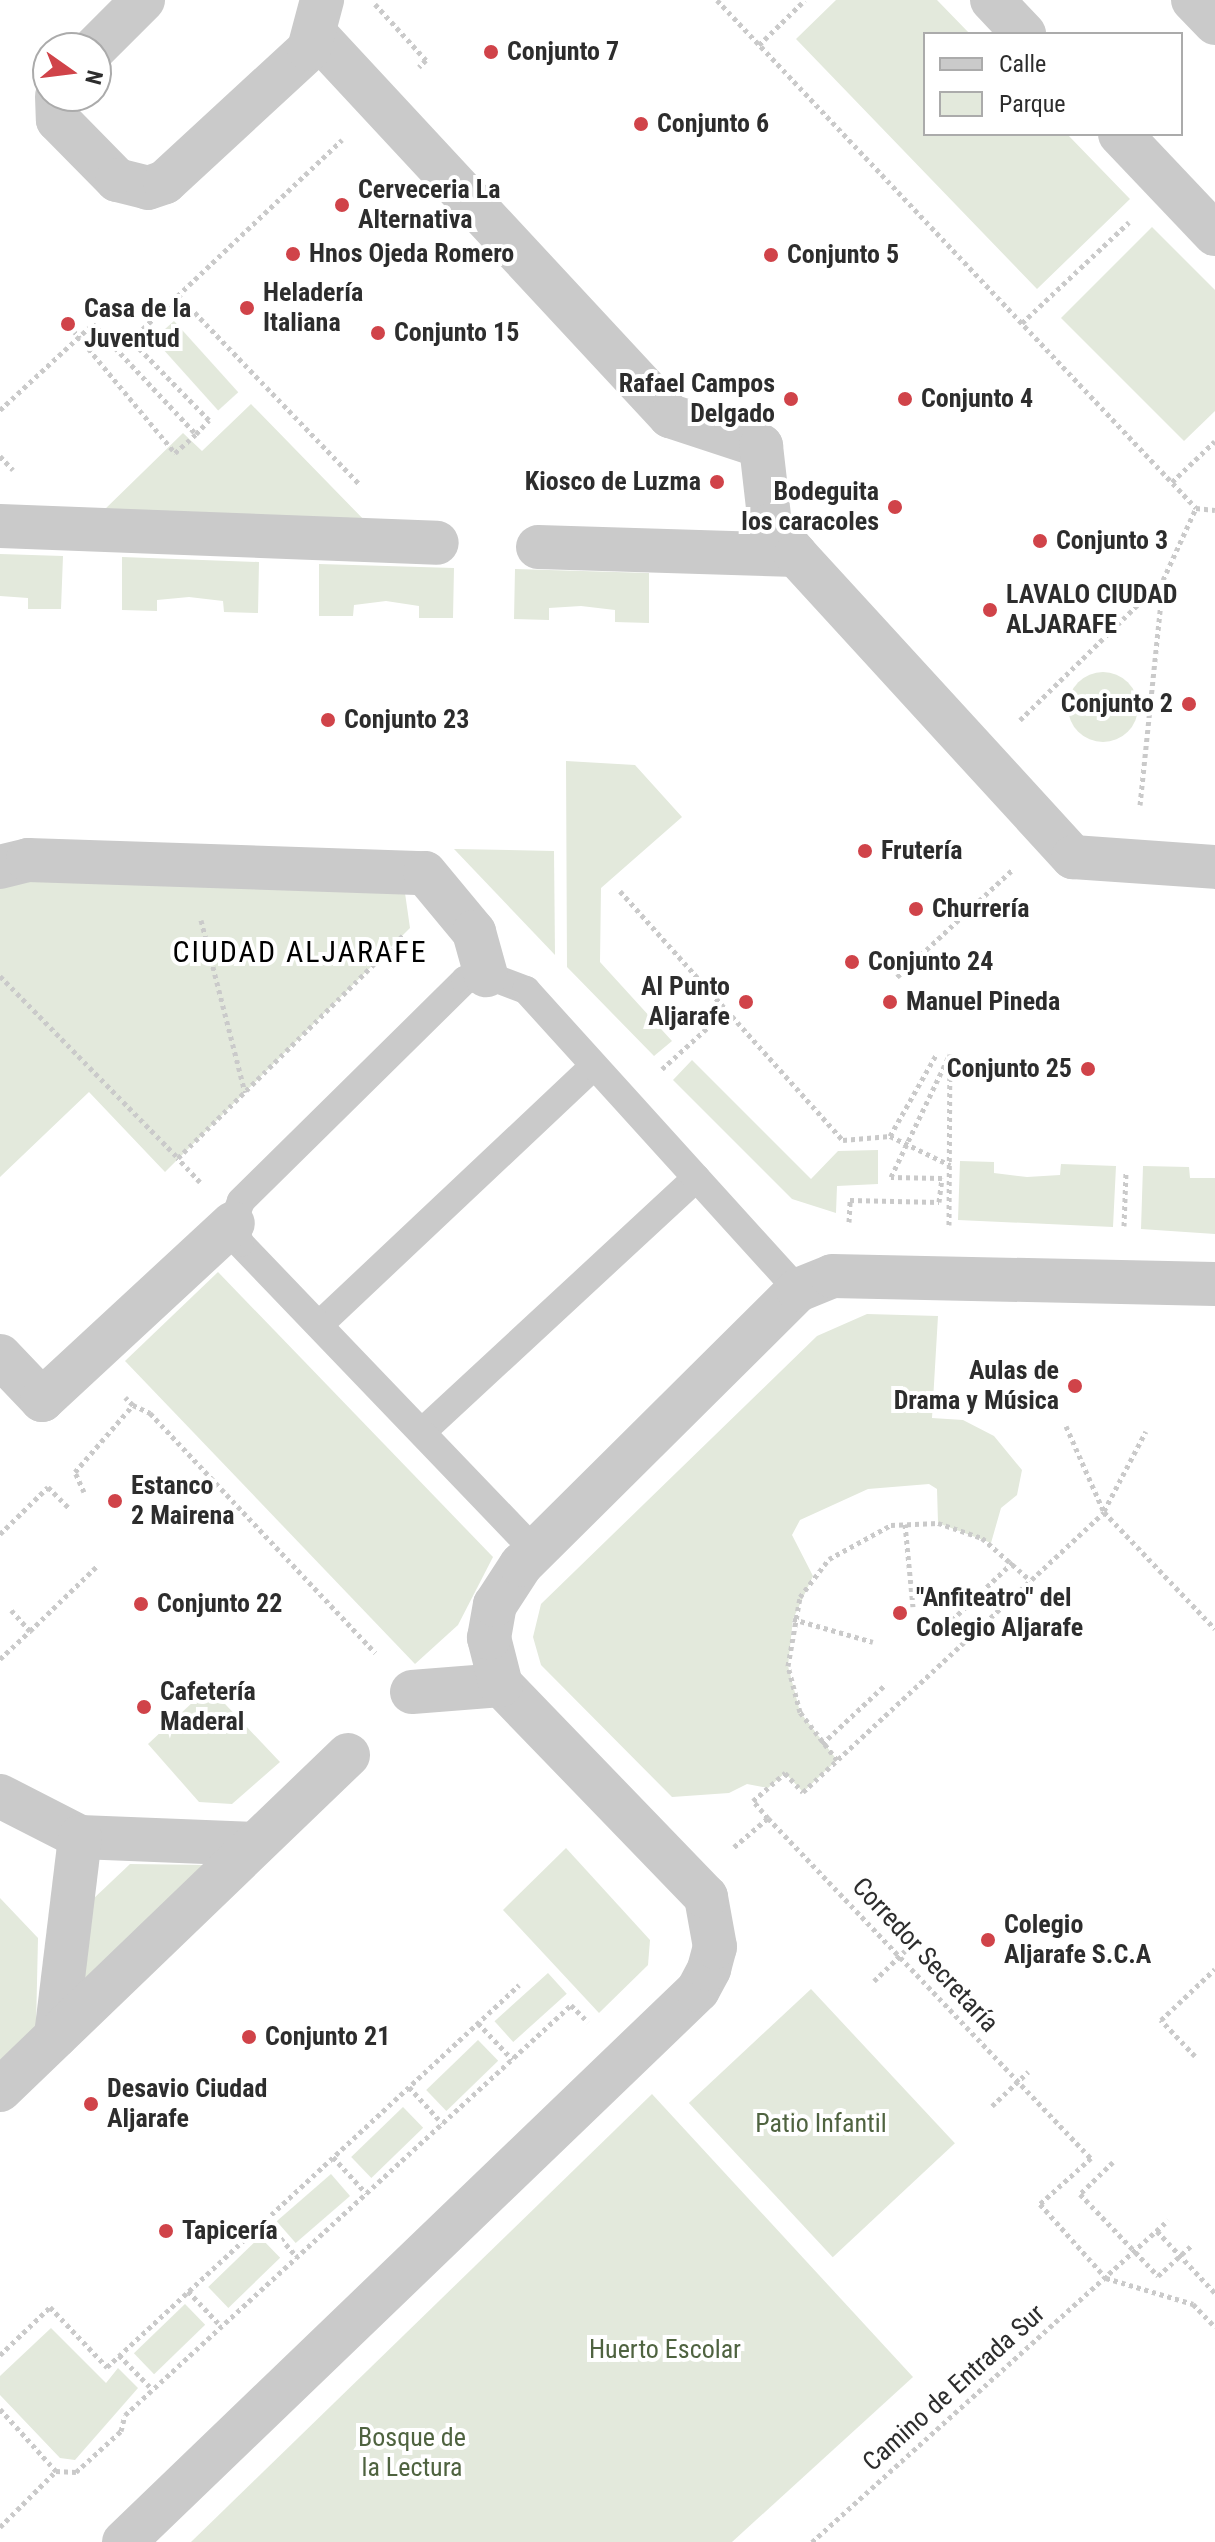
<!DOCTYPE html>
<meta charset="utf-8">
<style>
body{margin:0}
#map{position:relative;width:1215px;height:2542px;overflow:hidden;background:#fff;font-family:"Roboto Condensed",sans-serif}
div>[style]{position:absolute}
.green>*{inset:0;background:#e3e9dc;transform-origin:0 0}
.round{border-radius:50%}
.path>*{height:5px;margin-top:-2.5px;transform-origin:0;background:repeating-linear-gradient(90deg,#cacaca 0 4px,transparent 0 8px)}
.lane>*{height:28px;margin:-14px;padding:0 14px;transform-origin:14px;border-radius:14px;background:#cacaca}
.street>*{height:44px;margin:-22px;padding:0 22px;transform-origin:22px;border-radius:22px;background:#cacaca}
.path-bridge>*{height:5px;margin-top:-2.5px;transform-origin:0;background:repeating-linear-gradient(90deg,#cacaca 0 4px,transparent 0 8px)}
.dots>*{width:22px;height:22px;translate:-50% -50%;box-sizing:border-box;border:4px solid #fff;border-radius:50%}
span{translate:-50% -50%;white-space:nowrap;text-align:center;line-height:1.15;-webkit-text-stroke:8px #fff;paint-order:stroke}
.poi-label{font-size:26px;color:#2d2d2d;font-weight:700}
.left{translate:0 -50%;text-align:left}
.right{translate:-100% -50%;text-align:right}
.street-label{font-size:26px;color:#2d2d2d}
.park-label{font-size:26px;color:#4f6340}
.quarter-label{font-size:30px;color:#000;letter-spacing:2px}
.legend{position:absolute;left:923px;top:32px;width:260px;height:104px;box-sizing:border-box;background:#fff;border:2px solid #ababab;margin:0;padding:10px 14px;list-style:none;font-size:24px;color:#2d2d2d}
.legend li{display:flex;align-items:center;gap:16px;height:40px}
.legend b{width:40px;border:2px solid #ababab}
.north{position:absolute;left:32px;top:32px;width:80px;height:80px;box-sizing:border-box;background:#fff;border:2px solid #ababab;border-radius:50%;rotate:104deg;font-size:22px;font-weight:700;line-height:32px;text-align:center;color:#2d2d2d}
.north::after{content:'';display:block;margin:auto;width:28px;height:36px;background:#d04349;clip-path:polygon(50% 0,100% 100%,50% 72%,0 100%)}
</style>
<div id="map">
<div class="green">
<i style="clip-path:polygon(836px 0,937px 0,970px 34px,925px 34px,925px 134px,1067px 134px,1130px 199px,1037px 289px,796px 39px)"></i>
<i style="clip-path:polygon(1152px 227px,1215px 290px,1215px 411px,1184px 441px,1061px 318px)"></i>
<i style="left:174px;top:321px;width:96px;height:27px;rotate:48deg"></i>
<i style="clip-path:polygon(251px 404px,369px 525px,101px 513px,183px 433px,202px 451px)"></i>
<i style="clip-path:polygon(0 554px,63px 556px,61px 609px,28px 609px,28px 598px,0 596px)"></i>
<i style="clip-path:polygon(122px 557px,259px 562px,258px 613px,224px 612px,223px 601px,189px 597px,157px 600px,157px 611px,122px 610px)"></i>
<i style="clip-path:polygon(319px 564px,454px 568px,453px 618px,419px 618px,419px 606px,386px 601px,354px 605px,353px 616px,319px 616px)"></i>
<i style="clip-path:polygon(515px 569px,649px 573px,649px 623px,615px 622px,615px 610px,581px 606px,549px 608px,549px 620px,514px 619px)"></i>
<i class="round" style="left:1068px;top:672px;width:70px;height:70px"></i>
<i style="clip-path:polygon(566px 761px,635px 765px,682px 817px,601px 888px,600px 962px,672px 1041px,654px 1056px,567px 967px)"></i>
<i style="clip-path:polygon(454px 849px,554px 851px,555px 955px)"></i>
<i style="clip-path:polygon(0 867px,402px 872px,410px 928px,165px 1172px,89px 1092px,0 1177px)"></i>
<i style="clip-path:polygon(692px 1060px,811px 1179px,838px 1151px,878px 1150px,878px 1184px,837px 1186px,836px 1213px,792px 1199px,673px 1080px)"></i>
<i style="clip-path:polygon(960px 1161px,994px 1162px,994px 1173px,1027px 1177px,1060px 1175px,1061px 1164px,1116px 1166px,1113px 1227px,958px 1220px)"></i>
<i style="clip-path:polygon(1143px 1166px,1189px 1167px,1190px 1178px,1215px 1178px,1215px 1234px,1141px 1229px)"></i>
<i style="clip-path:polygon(218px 1272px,493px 1557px,458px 1625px,415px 1664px,125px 1361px)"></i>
<i style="clip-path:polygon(867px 1314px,938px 1316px,932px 1418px,963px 1420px,994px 1436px,1022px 1470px,1017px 1495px,1001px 1508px,991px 1543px,938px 1523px,937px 1489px,929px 1484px,868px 1489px,800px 1520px,792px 1535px,813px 1576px,793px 1619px,788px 1666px,800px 1712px,837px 1760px,803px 1792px,785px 1773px,768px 1788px,747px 1784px,729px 1793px,672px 1797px,541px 1665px,533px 1637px,541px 1604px,817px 1336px)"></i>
<i style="clip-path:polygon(209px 1687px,280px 1762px,232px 1804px,199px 1802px,148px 1744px)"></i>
<i style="clip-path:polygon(566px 1848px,650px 1940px,648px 1965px,599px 2013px,503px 1910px)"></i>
<i style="clip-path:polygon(130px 1864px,206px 1865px,84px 1980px,92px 1900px)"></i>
<i style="clip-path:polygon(0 1898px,38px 1938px,36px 2026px,0 2060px)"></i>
<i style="left:548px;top:1973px;width:28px;height:72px;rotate:48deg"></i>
<i style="left:811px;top:1989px;width:211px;height:167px;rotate:47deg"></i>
<i style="left:478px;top:2040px;width:29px;height:72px;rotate:46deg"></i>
<i style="clip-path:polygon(652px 2094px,913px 2377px,732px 2542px,191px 2542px)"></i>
<i style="left:403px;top:2107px;width:29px;height:72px;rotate:46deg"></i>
<i style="left:331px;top:2174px;width:29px;height:72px;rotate:49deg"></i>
<i style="left:260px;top:2237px;width:29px;height:72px;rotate:46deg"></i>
<i style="left:185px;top:2304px;width:29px;height:71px;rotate:46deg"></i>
<i style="clip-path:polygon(51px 2328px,106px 2383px,118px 2368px,138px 2388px,75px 2460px,60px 2458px,0 2395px,0 2376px)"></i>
</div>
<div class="path">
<i style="left:717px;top:0;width:698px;rotate:46.68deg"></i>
<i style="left:1196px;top:508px;width:19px;rotate:6deg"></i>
<i style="left:375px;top:4px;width:76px;rotate:47.7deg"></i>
<i style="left:426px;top:60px;width:10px;rotate:135deg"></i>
<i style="left:759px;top:45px;width:64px;rotate:-44.4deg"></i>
<i style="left:178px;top:295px;width:263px;rotate:46.2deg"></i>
<i style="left:1022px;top:323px;width:147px;rotate:-43.3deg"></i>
<i style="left:0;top:410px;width:127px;rotate:-42.8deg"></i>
<i style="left:93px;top:324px;width:151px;rotate:46.9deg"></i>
<i style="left:196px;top:434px;width:19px;rotate:-47deg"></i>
<i style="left:209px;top:420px;width:112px;rotate:-134.3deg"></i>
<i style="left:131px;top:340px;width:291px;rotate:-43.5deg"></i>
<i style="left:175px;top:453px;width:28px;rotate:-42deg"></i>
<i style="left:0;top:456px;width:19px;rotate:47deg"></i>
<i style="left:1172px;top:482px;width:59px;rotate:-43.6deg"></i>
<i style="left:1020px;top:720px;width:200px;rotate:-44.4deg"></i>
<i style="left:1163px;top:580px;width:79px;rotate:-65.4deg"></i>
<i style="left:1140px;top:805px;width:225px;rotate:-84.1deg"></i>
<i style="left:620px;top:891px;width:334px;rotate:48.2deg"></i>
<i style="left:843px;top:1140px;width:47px;rotate:-4.9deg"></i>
<i style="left:890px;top:1136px;width:93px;rotate:-60.4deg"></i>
<i style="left:201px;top:920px;width:178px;rotate:75.7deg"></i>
<i style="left:0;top:976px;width:255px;rotate:45.6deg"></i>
<i style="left:897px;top:977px;width:157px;rotate:-42.9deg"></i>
<i style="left:662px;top:1069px;width:86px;rotate:-42.2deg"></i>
<i style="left:890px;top:1136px;width:67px;rotate:25.8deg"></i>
<i style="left:200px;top:1182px;width:33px;rotate:-133deg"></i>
<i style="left:178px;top:1158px;width:318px;rotate:-44.7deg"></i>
<i style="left:849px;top:1222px;width:22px;rotate:-87deg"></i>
<i style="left:850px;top:1200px;width:89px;rotate:1.3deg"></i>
<i style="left:939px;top:1202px;width:24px;rotate:-83deg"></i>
<i style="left:942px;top:1178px;width:51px;rotate:-178.9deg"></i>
<i style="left:891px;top:1177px;width:136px;rotate:-64.4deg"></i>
<i style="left:949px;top:1225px;width:171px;rotate:-89.7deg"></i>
<i style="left:1124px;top:1226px;width:54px;rotate:-87.9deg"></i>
<i style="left:133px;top:1405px;width:19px;rotate:25deg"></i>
<i style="left:150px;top:1413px;width:329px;rotate:46.8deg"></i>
<i style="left:1066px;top:1426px;width:94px;rotate:66.2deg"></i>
<i style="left:84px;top:1492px;width:22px;rotate:-114deg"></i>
<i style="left:75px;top:1472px;width:89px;rotate:-49.1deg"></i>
<i style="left:133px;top:1405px;width:11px;rotate:-135deg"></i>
<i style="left:1104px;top:1511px;width:90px;rotate:-62.3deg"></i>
<i style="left:905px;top:1524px;width:83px;rotate:84.5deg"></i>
<i style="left:0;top:1534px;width:67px;rotate:-44.4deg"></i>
<i style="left:48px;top:1487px;width:30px;rotate:45deg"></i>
<i style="left:793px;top:1619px;width:83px;rotate:16deg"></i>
<i style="left:952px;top:1620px;width:84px;rotate:-43.6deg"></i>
<i style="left:30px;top:1631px;width:93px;rotate:-44.1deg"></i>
<i style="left:0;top:1659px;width:41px;rotate:-43deg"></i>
<i style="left:30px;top:1631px;width:28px;rotate:-132deg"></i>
<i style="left:822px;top:1744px;width:85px;rotate:-43.1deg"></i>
<i style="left:837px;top:1760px;width:61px;rotate:-127.6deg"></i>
<i style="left:800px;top:1712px;width:48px;rotate:-104.6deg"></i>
<i style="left:788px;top:1666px;width:70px;rotate:-80.1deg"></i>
<i style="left:800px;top:1597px;width:48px;rotate:-52.7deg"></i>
<i style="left:829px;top:1559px;width:71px;rotate:-28.7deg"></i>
<i style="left:891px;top:1525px;width:47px;rotate:-2.4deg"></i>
<i style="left:938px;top:1523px;width:46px;rotate:18.8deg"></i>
<i style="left:982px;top:1538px;width:64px;rotate:41.2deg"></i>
<i style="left:768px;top:1818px;width:23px;rotate:-131deg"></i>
<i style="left:753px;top:1801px;width:43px;rotate:-41.2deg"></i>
<i style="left:785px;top:1773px;width:26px;rotate:47deg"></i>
<i style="left:803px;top:1792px;width:411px;rotate:-42.9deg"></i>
<i style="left:1104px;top:1512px;width:161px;rotate:46.5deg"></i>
<i style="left:734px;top:1847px;width:45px;rotate:-40.5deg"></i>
<i style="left:768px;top:1818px;width:469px;rotate:46.5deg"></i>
<i style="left:1091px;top:2158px;width:69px;rotate:138deg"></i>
<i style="left:1040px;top:2204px;width:99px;rotate:48.3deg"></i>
<i style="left:1106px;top:2278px;width:91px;rotate:16.6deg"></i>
<i style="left:1193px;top:2304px;width:32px;rotate:46deg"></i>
<i style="left:478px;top:2023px;width:50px;rotate:46.6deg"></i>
<i style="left:1195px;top:2056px;width:50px;rotate:-133.4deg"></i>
<i style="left:1161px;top:2020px;width:74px;rotate:-43.4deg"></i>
<i style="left:409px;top:2087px;width:49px;rotate:47.5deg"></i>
<i style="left:333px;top:2157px;width:49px;rotate:47.5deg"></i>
<i style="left:265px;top:2220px;width:49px;rotate:49.1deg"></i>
<i style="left:1157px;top:2231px;width:85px;rotate:46.9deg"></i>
<i style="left:188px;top:2291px;width:48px;rotate:46.7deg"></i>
<i style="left:0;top:2355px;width:69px;rotate:-43.8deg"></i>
<i style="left:50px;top:2307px;width:83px;rotate:46.5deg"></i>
<i style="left:107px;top:2367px;width:562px;rotate:-42.84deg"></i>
<i style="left:119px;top:2355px;width:47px;rotate:45.9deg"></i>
<i style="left:0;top:2409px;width:84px;rotate:47.9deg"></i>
<i style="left:0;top:2527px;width:79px;rotate:-45deg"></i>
<i style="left:56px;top:2471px;width:20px;rotate:3deg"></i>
<i style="left:76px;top:2472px;width:61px;rotate:-42.3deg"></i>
<i style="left:121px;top:2431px;width:16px;rotate:-76deg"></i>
<i style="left:125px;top:2415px;width:606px;rotate:-42.59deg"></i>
<i style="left:571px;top:2005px;width:24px;rotate:45deg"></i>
<i style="left:812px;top:2542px;width:480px;rotate:-42.1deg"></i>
</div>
<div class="lane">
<i style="left:319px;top:1325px;width:378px;rotate:-43.3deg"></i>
<i style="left:422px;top:1432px;width:374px;rotate:-42.8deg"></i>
<i style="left:535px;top:1551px;width:426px;rotate:-133.8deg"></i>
<i style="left:240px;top:1243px;width:21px;rotate:-109deg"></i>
<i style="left:233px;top:1223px;width:23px;rotate:-70deg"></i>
<i style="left:241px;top:1201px;width:315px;rotate:-44.6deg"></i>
<i style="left:465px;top:980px;width:22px;rotate:-13deg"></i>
<i style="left:486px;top:975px;width:43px;rotate:20.6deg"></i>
<i style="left:526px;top:990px;width:405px;rotate:47.8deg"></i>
</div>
<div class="street">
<i style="left:992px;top:0;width:47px;rotate:46.7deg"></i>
<i style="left:1193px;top:0;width:32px;rotate:46deg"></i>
<i style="left:317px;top:36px;width:519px;rotate:47.11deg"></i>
<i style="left:670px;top:416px;width:96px;rotate:18.2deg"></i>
<i style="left:761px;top:446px;width:80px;rotate:83.5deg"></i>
<i style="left:770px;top:525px;width:40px;rotate:49deg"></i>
<i style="left:95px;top:48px;width:68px;rotate:-45deg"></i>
<i style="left:57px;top:96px;width:24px;rotate:88deg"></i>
<i style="left:58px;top:120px;width:84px;rotate:45.5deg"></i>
<i style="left:117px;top:180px;width:32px;rotate:14deg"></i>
<i style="left:148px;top:188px;width:18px;rotate:-19deg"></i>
<i style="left:165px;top:182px;width:196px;rotate:-42.7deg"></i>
<i style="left:309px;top:49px;width:51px;rotate:-75.1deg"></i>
<i style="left:1120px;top:134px;width:138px;rotate:46.5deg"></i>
<i style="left:0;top:526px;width:437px;rotate:2.2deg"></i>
<i style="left:538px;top:547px;width:258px;rotate:1.8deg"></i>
<i style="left:796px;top:555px;width:410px;rotate:47.5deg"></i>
<i style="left:1073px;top:857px;width:142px;rotate:4deg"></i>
<i style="left:0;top:867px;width:29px;rotate:-14deg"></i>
<i style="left:28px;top:860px;width:397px;rotate:1.9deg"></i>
<i style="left:425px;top:873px;width:77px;rotate:50.3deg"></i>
<i style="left:474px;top:932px;width:45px;rotate:74.4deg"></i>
<i style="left:0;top:1356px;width:61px;rotate:46.3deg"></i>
<i style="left:42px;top:1400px;width:260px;rotate:-42.8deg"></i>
<i style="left:412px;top:1692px;width:89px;rotate:-4.5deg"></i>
<i style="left:0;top:1796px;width:90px;rotate:27.1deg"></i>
<i style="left:80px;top:1837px;width:175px;rotate:2.3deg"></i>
<i style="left:56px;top:2036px;width:200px;rotate:-83.1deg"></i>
<i style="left:0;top:2090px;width:483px;rotate:-43.9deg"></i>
<i style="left:124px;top:2542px;width:796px;rotate:-43.88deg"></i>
<i style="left:698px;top:1990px;width:24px;rotate:-62deg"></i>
<i style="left:709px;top:1969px;width:23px;rotate:-75deg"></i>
<i style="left:715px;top:1947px;width:51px;rotate:-100.2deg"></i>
<i style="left:706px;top:1897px;width:295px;rotate:-134deg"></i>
<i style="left:501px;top:1685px;width:49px;rotate:-104.3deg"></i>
<i style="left:489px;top:1638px;width:34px;rotate:-80deg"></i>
<i style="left:495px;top:1605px;width:48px;rotate:-57deg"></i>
<i style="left:521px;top:1565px;width:390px;rotate:-44.8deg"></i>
<i style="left:798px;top:1290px;width:37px;rotate:-22deg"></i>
<i style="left:832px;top:1276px;width:383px;rotate:1.2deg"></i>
</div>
<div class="path-bridge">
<i style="left:68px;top:324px;width:168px;rotate:50.3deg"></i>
<i style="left:874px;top:1981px;width:49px;rotate:-44.2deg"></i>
<i style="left:992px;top:2106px;width:50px;rotate:-43.4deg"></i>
<i style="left:1113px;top:2162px;width:46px;rotate:135.9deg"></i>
<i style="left:1080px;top:2194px;width:113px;rotate:46.4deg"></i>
<i style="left:1158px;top:2276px;width:46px;rotate:-42.4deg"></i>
</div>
<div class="dots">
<i style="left:491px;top:52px;background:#d04349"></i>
<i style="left:641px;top:124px;background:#d04349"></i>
<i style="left:342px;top:205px;background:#d04349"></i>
<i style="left:293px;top:254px;background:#d04349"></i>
<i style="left:771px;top:255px;background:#d04349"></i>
<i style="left:247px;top:308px;background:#d04349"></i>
<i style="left:68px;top:324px;background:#d04349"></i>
<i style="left:378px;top:333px;background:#d04349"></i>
<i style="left:791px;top:399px;background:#d04349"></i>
<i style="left:905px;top:399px;background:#d04349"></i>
<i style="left:717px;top:482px;background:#d04349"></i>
<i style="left:895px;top:507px;background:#d04349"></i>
<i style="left:1040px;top:541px;background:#d04349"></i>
<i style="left:990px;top:610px;background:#d04349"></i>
<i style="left:1189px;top:704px;background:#d04349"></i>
<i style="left:328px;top:720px;background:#d04349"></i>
<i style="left:865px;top:851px;background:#d04349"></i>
<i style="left:916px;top:909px;background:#d04349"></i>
<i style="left:852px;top:962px;background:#d04349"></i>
<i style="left:746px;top:1002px;background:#d04349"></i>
<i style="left:890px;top:1002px;background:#d04349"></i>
<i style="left:1088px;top:1069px;background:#d04349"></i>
<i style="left:1075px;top:1386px;background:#d04349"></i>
<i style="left:115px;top:1501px;background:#d04349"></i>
<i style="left:141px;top:1604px;background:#d04349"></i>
<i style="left:900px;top:1613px;background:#d04349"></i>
<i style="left:144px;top:1707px;background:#d04349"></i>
<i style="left:988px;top:1940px;background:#d04349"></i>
<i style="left:249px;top:2037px;background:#d04349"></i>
<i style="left:91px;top:2104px;background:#d04349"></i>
<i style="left:166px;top:2231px;background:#d04349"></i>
</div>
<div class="poi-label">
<span class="left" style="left:507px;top:52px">Conjunto 7</span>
<span class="left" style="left:657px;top:124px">Conjunto 6</span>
<span class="left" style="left:358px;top:205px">Cerveceria La<br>Alternativa</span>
<span class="left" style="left:309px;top:254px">Hnos Ojeda Romero</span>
<span class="left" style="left:787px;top:255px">Conjunto 5</span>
<span class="left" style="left:263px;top:308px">Heladería<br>Italiana</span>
<span class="left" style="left:84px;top:324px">Casa de la<br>Juventud</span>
<span class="left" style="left:394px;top:333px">Conjunto 15</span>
<span class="right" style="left:775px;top:399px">Rafael Campos<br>Delgado</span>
<span class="left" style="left:921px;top:399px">Conjunto 4</span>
<span class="right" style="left:701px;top:482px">Kiosco de Luzma</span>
<span class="right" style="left:879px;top:507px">Bodeguita<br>los caracoles</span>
<span class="left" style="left:1056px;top:541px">Conjunto 3</span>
<span class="left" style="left:1006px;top:610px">LAVALO CIUDAD<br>ALJARAFE</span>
<span class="right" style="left:1173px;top:704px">Conjunto 2</span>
<span class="left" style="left:344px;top:720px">Conjunto 23</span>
<span class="left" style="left:881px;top:851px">Frutería</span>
<span class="left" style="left:932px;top:909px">Churrería</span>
<span class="left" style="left:868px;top:962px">Conjunto 24</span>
<span class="right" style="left:730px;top:1002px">Al Punto<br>Aljarafe</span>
<span class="left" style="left:906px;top:1002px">Manuel Pineda</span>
<span class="right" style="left:1072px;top:1069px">Conjunto 25</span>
<span class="right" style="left:1059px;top:1386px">Aulas de<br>Drama y Música</span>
<span class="left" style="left:131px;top:1501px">Estanco<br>2 Mairena</span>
<span class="left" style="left:916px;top:1613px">"Anfiteatro" del<br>Colegio Aljarafe</span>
<span class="left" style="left:157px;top:1604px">Conjunto 22</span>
<span class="left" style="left:160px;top:1707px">Cafetería<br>Maderal</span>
<span class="left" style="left:1004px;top:1940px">Colegio<br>Aljarafe S.C.A</span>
<span class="left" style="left:265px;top:2037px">Conjunto 21</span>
<span class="left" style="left:107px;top:2104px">Desavio Ciudad<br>Aljarafe</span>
<span class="left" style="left:182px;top:2231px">Tapicería</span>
</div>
<div class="street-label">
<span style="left:925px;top:1955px;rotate:47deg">Corredor Secretaría</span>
<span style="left:954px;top:2388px;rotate:-42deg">Camino de Entrada Sur</span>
</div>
<div class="park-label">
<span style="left:821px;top:2124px">Patio Infantil</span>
<span style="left:665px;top:2350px">Huerto Escolar</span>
<span style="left:412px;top:2453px">Bosque de<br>la Lectura</span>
</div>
<div class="quarter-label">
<span style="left:300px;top:952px">CIUDAD ALJARAFE</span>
</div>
<ul class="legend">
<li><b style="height:10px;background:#cacaca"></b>Calle</li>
<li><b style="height:22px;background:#e3e9dc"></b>Parque</li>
</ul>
<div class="north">N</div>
</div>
